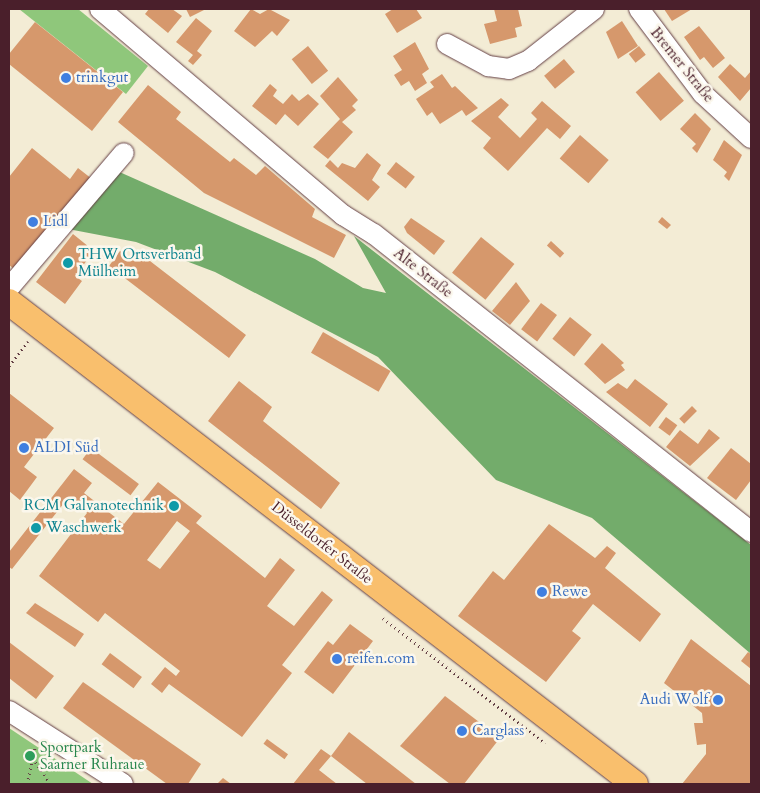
<!DOCTYPE html>
<meta charset="utf-8">
<style>
body{margin:0}
#map{position:relative;width:760px;height:793px;overflow:hidden;background:#f3ecd5;font-family:Cardo,serif}
div>[style]{position:absolute}
.green>*{inset:0;background:#8fc77b}
.forest>*{inset:0;background:#73ac6b}
.building>*{inset:0;background:#d6986c;transform-origin:0 0}
.path>*{height:2.5px;margin-top:-1.25px;transform-origin:0;background:repeating-linear-gradient(90deg,#633e44 0 1px,transparent 0 5px)}
.roads{filter:drop-shadow(0 0 1px #633e44) drop-shadow(0 0 1px #633e44)}
.minor>*{height:20px;margin:-10px;padding:0 10px;transform-origin:10px;border-radius:10px;background:#fff}
.major>*{height:26px;margin:-13px;padding:0 13px;transform-origin:13px;border-radius:13px;background:#f9bf6d}
.dots>*{width:14px;height:14px;translate:-50% -50%;box-sizing:border-box;border:2px solid #fbf7ec;border-radius:50%}
span{translate:-50% -50%;white-space:nowrap;text-align:center;line-height:1.15;-webkit-text-stroke:5px #fbf7ec;paint-order:stroke}
.street-label{font-size:15px;color:#4a1f2b}
.shop-label{font-size:15px;color:#366cbe}
.left{translate:0 -50%;text-align:left}
.right{translate:-100% -50%;text-align:right}
.culture-label{font-size:15px;color:#0d838f}
.leisure-label{font-size:15px;color:#27864d}
.frame{position:absolute;inset:0;border:10px solid #4a1f2b;pointer-events:none}
</style>
<div id="map">
<div class="green">
<i style="clip-path:polygon(19px 9px,78px 9px,148px 66px,126px 94px)"></i>
<i style="clip-path:polygon(9px 728px,93px 784px,9px 784px)"></i>
</div>
<div class="forest">
<i style="clip-path:polygon(115px 170px,315px 259px,363px 288px,386px 293px,354px 236px,751px 545px,751px 654px,592px 518px,496px 480px,378px 357px,215px 272px,136px 242px,68px 229px)"></i>
</div>
<div class="building">
<i style="clip-path:polygon(149px 9px,172px 9px,182px 16px,168px 33px,145px 14px)"></i>
<i style="clip-path:polygon(186px 9px,206px 9px,190px 17px)"></i>
<i style="clip-path:polygon(251px 9px,260px 14px,269px 9px,290px 20px,277px 36px,272px 31px,255px 47px,234px 31px)"></i>
<i style="clip-path:polygon(393px 9px,416px 9px,422px 18px,397px 33px,385px 14px)"></i>
<i style="clip-path:polygon(494px 9px,518px 9px,522px 26px,515px 28px,517px 37px,490px 44px,484px 24px,497px 21px)"></i>
<i style="clip-path:polygon(664px 9px,692px 9px,672px 21px)"></i>
<i style="clip-path:polygon(196px 18px,212px 31px,197px 51px,202px 55px,193px 65px,188px 61px,193px 55px,176px 42px)"></i>
<i style="clip-path:polygon(622px 21px,638px 46px,618px 59px,606px 32px)"></i>
<i style="clip-path:polygon(35px 22px,123px 92px,92px 131px,9px 64px,9px 54px)"></i>
<i style="clip-path:polygon(699px 26px,725px 58px,713px 68px,704px 57px,700px 60px,684px 37px)"></i>
<i style="clip-path:polygon(415px 42px,429px 69px,422px 74px,427px 83px,415px 91px,409px 81px,401px 86px,394px 75px,402px 70px,393px 56px)"></i>
<i style="left:308px;top:46px;width:32px;height:21px;rotate:51deg"></i>
<i style="left:639px;top:46px;width:11px;height:13px;rotate:52deg"></i>
<i style="left:564px;top:59px;width:17px;height:26px;rotate:50deg"></i>
<i style="clip-path:polygon(730px 64px,745px 78px,751px 71px,751px 88px,740px 101px,718px 77px)"></i>
<i style="left:659px;top:72px;width:38px;height:31px;rotate:49deg"></i>
<i style="clip-path:polygon(442px 74px,452px 88px,455px 86px,478px 108px,466px 116px,462px 110px,440px 124px,432px 112px,427px 116px,416px 99px,434px 87px,430px 82px)"></i>
<i style="clip-path:polygon(338px 77px,358px 100px,352px 106px,356px 110px,342px 122px,353px 132px,328px 159px,313px 147px,340px 119px,320px 96px)"></i>
<i style="clip-path:polygon(270px 84px,277px 90px,273px 96px,283px 104px,292px 94px,299px 101px,308px 94px,319px 104px,298px 126px,285px 114px,276px 125px,252px 106px)"></i>
<i style="clip-path:polygon(148px 85px,181px 112px,176px 119px,230px 162px,234px 158px,256px 175px,265px 166px,315px 209px,312px 217px,346px 235px,334px 258px,204px 193px,118px 122px)"></i>
<i style="clip-path:polygon(501px 98px,509px 105px,498px 117px,520px 138px,537px 119px,531px 113px,542px 101px,571px 126px,560px 139px,547px 128px,508px 171px,483px 148px,491px 138px,471px 121px)"></i>
<i style="clip-path:polygon(695px 113px,711px 129px,697px 153px,692px 148px,696px 144px,680px 129px)"></i>
<i style="left:580px;top:135px;width:38px;height:31px;rotate:41deg"></i>
<i style="clip-path:polygon(724px 140px,742px 155px,729px 181px,724px 176px,727px 172px,713px 160px)"></i>
<i style="clip-path:polygon(32px 148px,70px 179px,78px 168px,92px 179px,18px 272px,9px 265px,9px 177px)"></i>
<i style="clip-path:polygon(367px 153px,381px 165px,372px 180px,380px 187px,368px 201px,325px 166px,330px 160px,338px 168px,342px 163px,355px 168px)"></i>
<i style="left:396px;top:162px;width:24px;height:15px;rotate:38deg"></i>
<i style="clip-path:polygon(662px 217px,671px 225px,667px 229px,658px 222px)"></i>
<i style="clip-path:polygon(411px 218px,445px 241px,434px 255px,407px 233px,404px 227px)"></i>
<i style="clip-path:polygon(73px 234px,94px 251px,75px 276px,82px 281px,65px 304px,36px 282px)"></i>
<i style="left:481px;top:237px;width:43px;height:46px;rotate:39deg"></i>
<i style="left:551px;top:241px;width:18px;height:6px;rotate:43deg"></i>
<i style="clip-path:polygon(120px 251px,131px 259px,137px 251px,246px 335px,229px 358px,109px 266px)"></i>
<i style="clip-path:polygon(516px 282px,530px 301px,510px 325px,492px 311px)"></i>
<i style="left:541px;top:303px;width:20px;height:33px;rotate:37deg"></i>
<i style="left:570px;top:317px;width:28px;height:28px;rotate:39deg"></i>
<i style="left:323px;top:332px;width:78px;height:24px;rotate:30deg"></i>
<i style="clip-path:polygon(602px 343px,624px 363px,621px 365px,625px 370px,605px 384px,584px 364px)"></i>
<i style="clip-path:polygon(635px 379px,668px 404px,650px 427px,606px 392px,618px 383px,627px 389px)"></i>
<i style="clip-path:polygon(239px 381px,272px 407px,263px 421px,340px 483px,321px 509px,208px 421px)"></i>
<i style="clip-path:polygon(9px 393px,54px 428px,24px 467px,37px 477px,20px 500px,9px 491px)"></i>
<i style="left:692px;top:406px;width:7px;height:18px;rotate:45deg"></i>
<i style="left:666px;top:417px;width:14px;height:13px;rotate:36deg"></i>
<i style="clip-path:polygon(709px 429px,720px 438px,690px 466px,666px 447px,680px 430px,698px 444px)"></i>
<i style="left:91px;top:448px;width:60px;height:14px;rotate:37deg"></i>
<i style="clip-path:polygon(731px 448px,751px 464px,751px 480px,736px 500px,707px 478px)"></i>
<i style="clip-path:polygon(evenodd,74px 469px,92px 483px,84px 493px,124px 524px,158px 482px,202px 516px,196px 523px,265px 578px,280px 558px,295px 570px,267px 606px,294px 626px,322px 591px,333px 600px,282px 665px,292px 673px,242px 737px,169px 684px,162px 693px,151px 684px,165px 667px,176px 676px,180px 671px,105px 613px,98px 622px,39px 576px,87px 513px,68px 498px,12px 569px,9px 567px,9px 552px,74px 469px,177px 521px,190px 531px,160px 569px,147px 560px,177px 521px)"></i>
<i style="clip-path:polygon(549px 524px,595px 558px,607px 546px,616px 553px,605px 568px,661px 614px,640px 642px,593px 604px,572px 631px,581px 638px,546px 682px,458px 616px,493px 571px,504px 580px)"></i>
<i style="clip-path:polygon(35px 603px,84px 634px,75px 647px,26px 613px)"></i>
<i style="clip-path:polygon(350px 624px,373px 641px,333px 694px,304px 672px,328px 641px,333px 645px)"></i>
<i style="clip-path:polygon(691px 639px,751px 686px,751px 784px,682px 784px,706px 754px,706px 744px,697px 745px,694px 723px,703px 723px,702px 713px,664px 683px)"></i>
<i style="clip-path:polygon(9px 642px,54px 676px,36px 699px,9px 678px)"></i>
<i style="clip-path:polygon(748px 652px,751px 654px,751px 669px,741px 661px)"></i>
<i style="left:110px;top:653px;width:40px;height:14px;rotate:37deg"></i>
<i style="clip-path:polygon(83px 682px,201px 764px,188px 784px,167px 784px,63px 708px)"></i>
<i style="clip-path:polygon(445px 696px,500px 738px,464px 784px,450px 784px,400px 746px)"></i>
<i style="clip-path:polygon(349px 732px,393px 766px,416px 784px,367px 784px,331px 756px)"></i>
<i style="left:267px;top:739px;width:26px;height:6px;rotate:36deg"></i>
<i style="clip-path:polygon(321px 749px,331px 756px,319px 770px,337px 784px,293px 784px)"></i>
<i style="clip-path:polygon(223px 778px,231px 784px,217px 784px)"></i>
</div>
<div class="path">
<i style="left:9px;top:366px;width:31px;rotate:-52deg"></i>
<i style="left:383px;top:618px;width:205px;rotate:37.7deg"></i>
<i style="left:33px;top:758px;width:27px;rotate:56deg"></i>
<i style="left:27px;top:784px;width:39px;rotate:-78deg"></i>
</div>
<div class="roads">
<div class="minor">
<i style="left:100px;top:9px;width:319px;rotate:40.3deg"></i>
<i style="left:343px;top:215px;width:36px;rotate:32deg"></i>
<i style="left:374px;top:234px;width:481px;rotate:38.3deg"></i>
<i style="left:639px;top:9px;width:106px;rotate:53deg"></i>
<i style="left:703px;top:94px;width:65px;rotate:42.5deg"></i>
<i style="left:447px;top:44px;width:47px;rotate:28.2deg"></i>
<i style="left:488px;top:66px;width:21px;rotate:8deg"></i>
<i style="left:509px;top:69px;width:21px;rotate:-23deg"></i>
<i style="left:528px;top:61px;width:84px;rotate:-38.2deg"></i>
<i style="left:9px;top:288px;width:177px;rotate:-49.6deg"></i>
<i style="left:9px;top:711px;width:135px;rotate:32.6deg"></i>
</div>
<div class="major">
<i style="left:9px;top:302px;width:790px;rotate:37.6deg"></i>
</div>
</div>
<div class="dots">
<i style="left:66px;top:78px;background:#3f7fe0"></i>
<i style="left:33px;top:222px;background:#3f7fe0"></i>
<i style="left:68px;top:263px;background:#0f9aa8"></i>
<i style="left:24px;top:448px;background:#3f7fe0"></i>
<i style="left:174px;top:506px;background:#0f9aa8"></i>
<i style="left:36px;top:528px;background:#0f9aa8"></i>
<i style="left:542px;top:592px;background:#3f7fe0"></i>
<i style="left:337px;top:659px;background:#3f7fe0"></i>
<i style="left:718px;top:700px;background:#3f7fe0"></i>
<i style="left:462px;top:731px;background:#3f7fe0"></i>
<i style="left:30px;top:756px;background:#2e9e5b"></i>
</div>
<div class="street-label">
<span style="left:682px;top:65px;rotate:51deg">Bremer Straße</span>
<span style="left:423px;top:273px;rotate:38deg">Alte Straße</span>
<span style="left:322px;top:543px;rotate:38deg">Düsseldorfer Straße</span>
</div>
<div class="shop-label">
<span class="left" style="left:76px;top:78px">trinkgut</span>
<span class="left" style="left:43px;top:222px">Lidl</span>
<span class="left" style="left:34px;top:448px">ALDI Süd</span>
<span class="left" style="left:552px;top:592px">Rewe</span>
<span class="left" style="left:347px;top:659px">reifen.com</span>
<span class="right" style="left:708px;top:700px">Audi Wolf</span>
<span class="left" style="left:472px;top:731px">Carglass</span>
</div>
<div class="culture-label">
<span class="left" style="left:78px;top:263px">THW Ortsverband<br>Mülheim</span>
<span class="right" style="left:164px;top:506px">RCM Galvanotechnik</span>
<span class="left" style="left:46px;top:528px">Waschwerk</span>
</div>
<div class="leisure-label">
<span class="left" style="left:40px;top:756px">Sportpark<br>Saarner Ruhraue</span>
</div>
<div class="frame"></div>
</div>
